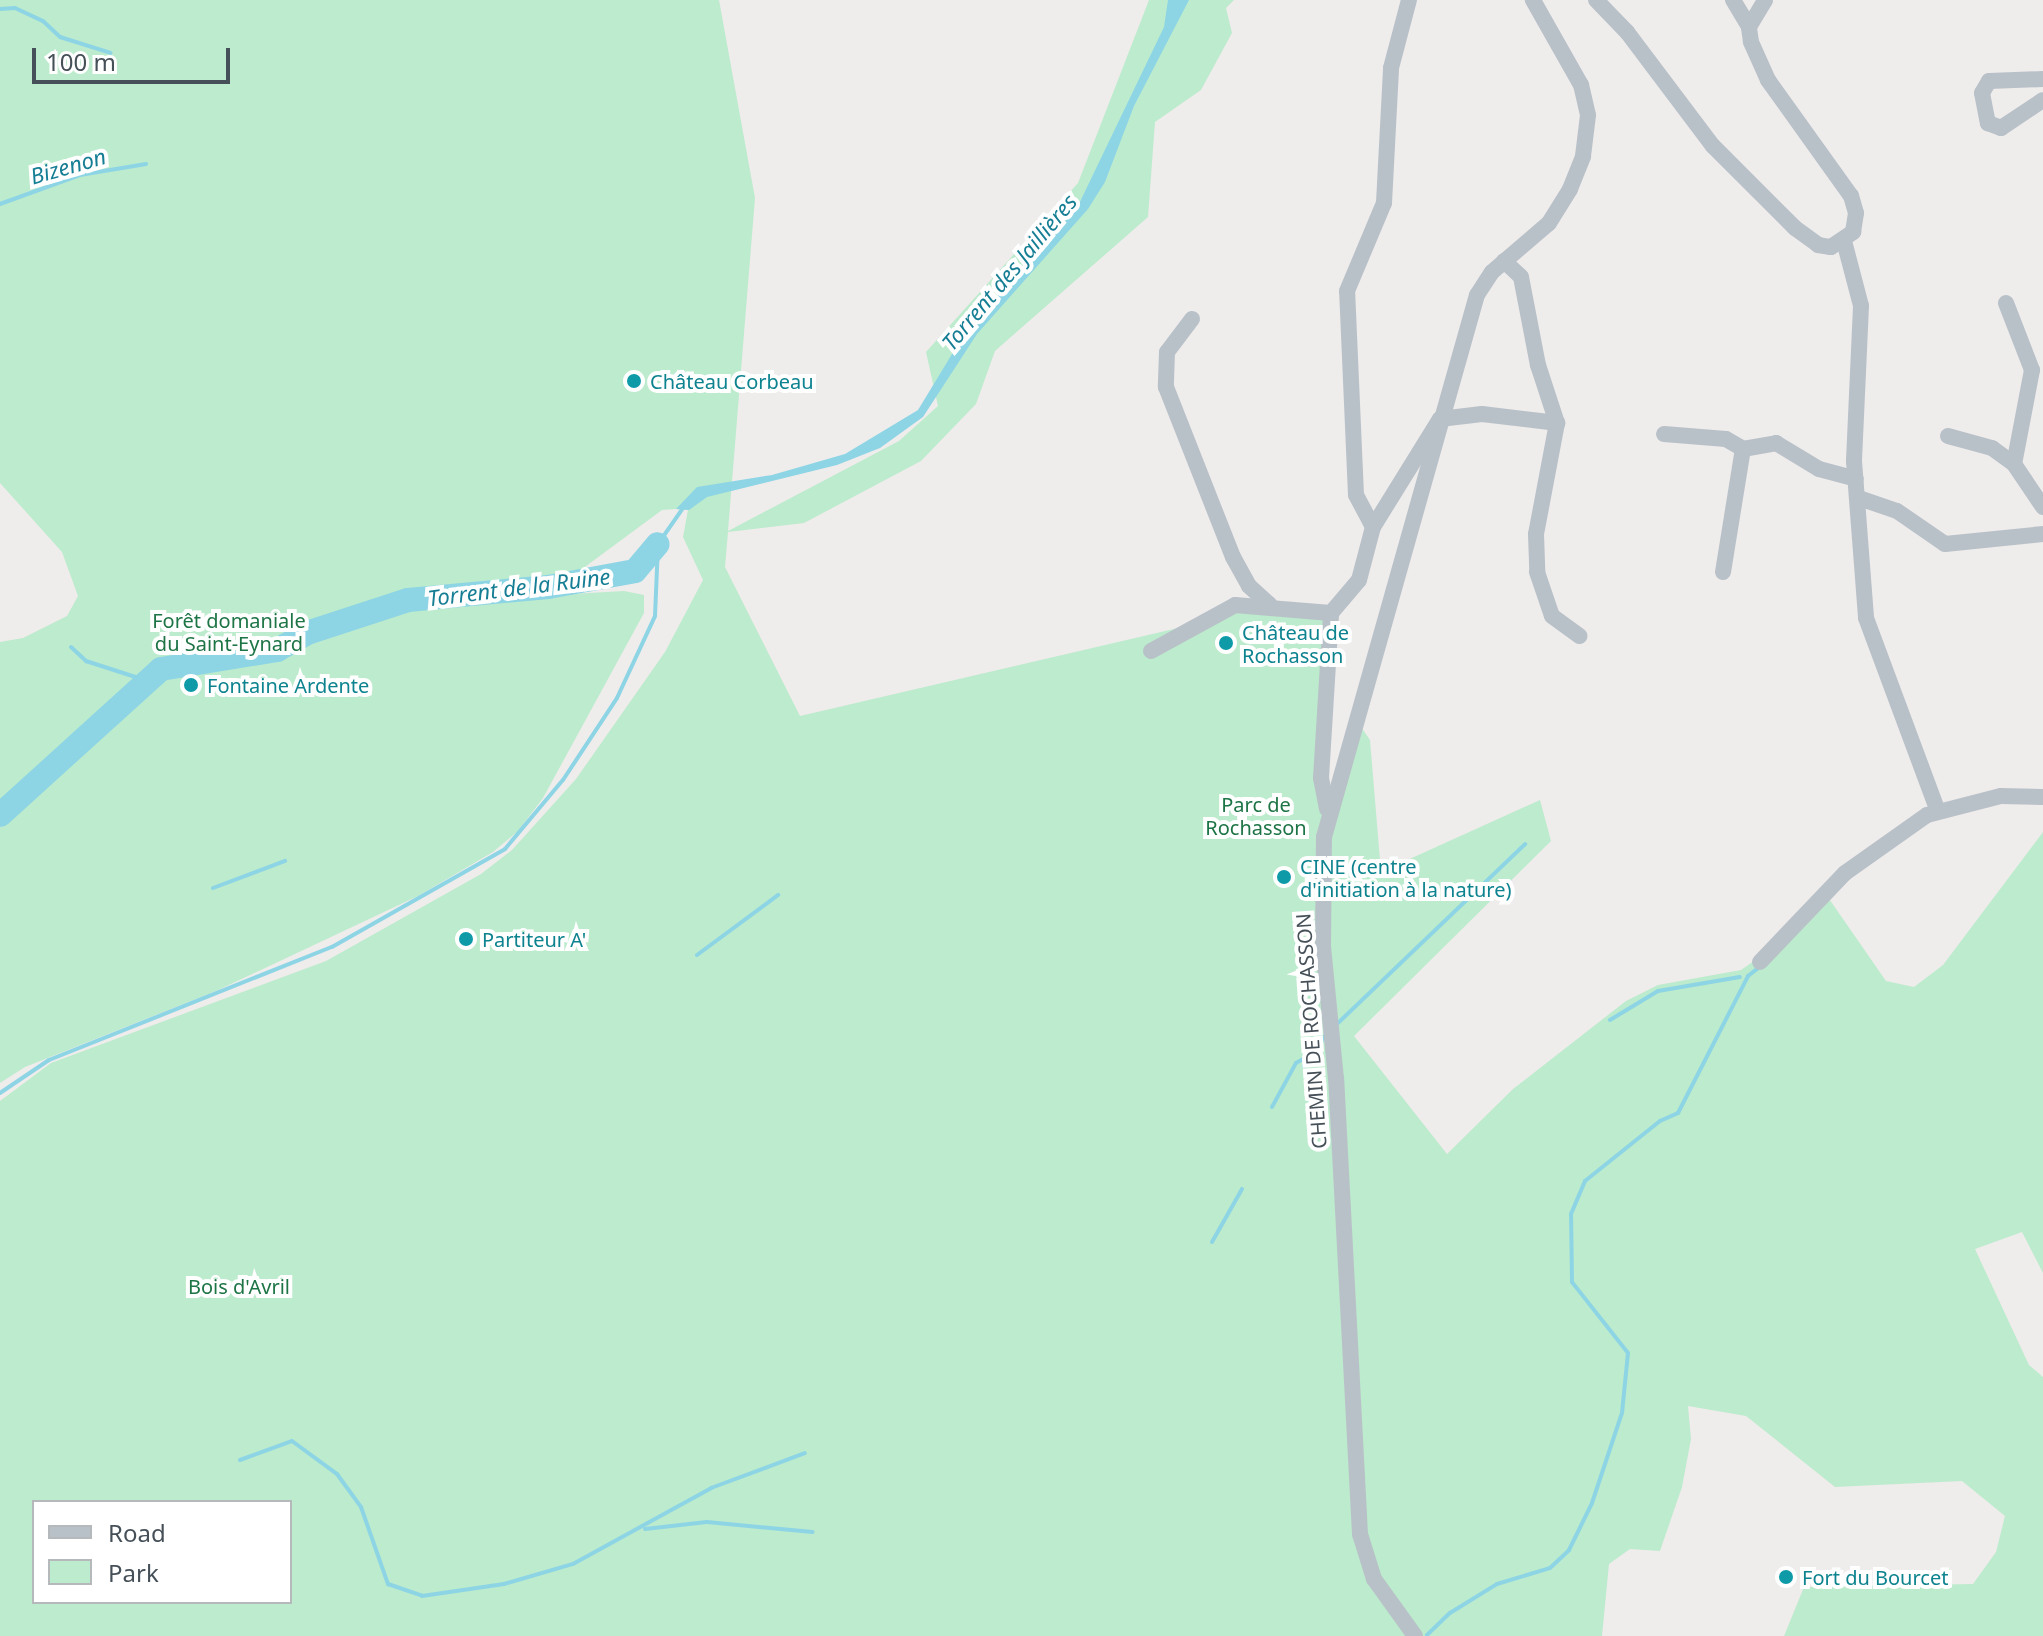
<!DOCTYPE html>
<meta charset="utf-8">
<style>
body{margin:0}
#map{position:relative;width:2043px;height:1636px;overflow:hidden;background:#efecec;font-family:"Noto Sans",sans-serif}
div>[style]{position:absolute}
.green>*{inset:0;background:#bdebcd}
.water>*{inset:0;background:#8dd5e5}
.stream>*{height:4px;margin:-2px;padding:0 2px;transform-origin:2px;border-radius:2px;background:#8dd5e5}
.river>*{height:24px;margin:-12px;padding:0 12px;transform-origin:12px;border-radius:12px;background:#8dd5e5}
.minor>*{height:16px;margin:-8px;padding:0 8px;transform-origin:8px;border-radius:8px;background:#b9c1c8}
.dots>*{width:22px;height:22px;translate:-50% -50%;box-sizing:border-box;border:4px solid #fff;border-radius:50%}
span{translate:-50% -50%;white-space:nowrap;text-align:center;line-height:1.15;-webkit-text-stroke:8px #fff;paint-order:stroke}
.culture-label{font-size:20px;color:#0d838f}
.left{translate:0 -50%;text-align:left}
.park-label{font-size:20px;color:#1d7445}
.street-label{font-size:20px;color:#465058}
.water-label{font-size:22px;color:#167e94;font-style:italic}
.legend{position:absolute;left:32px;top:1500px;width:260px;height:104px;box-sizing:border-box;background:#fff;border:2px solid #b5b9bc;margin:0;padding:10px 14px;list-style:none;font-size:24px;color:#465058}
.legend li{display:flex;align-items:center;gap:16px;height:40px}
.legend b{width:40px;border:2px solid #b5b9bc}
.scale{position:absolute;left:32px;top:48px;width:198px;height:36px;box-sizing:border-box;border:4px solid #465058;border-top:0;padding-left:10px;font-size:24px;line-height:28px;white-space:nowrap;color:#465058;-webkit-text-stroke:6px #fff;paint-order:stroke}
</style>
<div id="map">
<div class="green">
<i style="clip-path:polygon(evenodd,0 0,719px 0,755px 198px,728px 531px,899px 441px,938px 406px,926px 352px,1078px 183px,1149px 0,1234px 0,1226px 8px,1232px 33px,1201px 90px,1155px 122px,1148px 217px,995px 351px,976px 404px,921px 461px,804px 523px,728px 532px,725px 567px,800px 716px,1191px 625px,1222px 609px,1331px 613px,1327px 810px,1355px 718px,1370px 740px,1381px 872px,1540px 800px,1551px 841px,1354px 1036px,1447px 1154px,1513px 1089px,1626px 1001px,1658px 985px,1741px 970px,1767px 952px,1825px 893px,1886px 981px,1914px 987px,1943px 965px,2043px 832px,2043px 1273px,2022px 1232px,1975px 1249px,2029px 1365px,2043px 1377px,2043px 1636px,1784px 1636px,1804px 1587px,1973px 1584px,1996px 1552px,2005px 1516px,1962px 1481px,1835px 1487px,1746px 1416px,1688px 1406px,1691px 1439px,1682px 1487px,1660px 1551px,1630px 1549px,1609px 1564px,1602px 1636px,0 1636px,0 1101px,51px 1063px,326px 961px,481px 874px,512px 850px,576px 779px,665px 652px,703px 580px,683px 537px,688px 510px,676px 509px,662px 510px,574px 575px,540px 582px,571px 594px,624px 591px,644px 595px,644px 613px,543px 798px,518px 831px,493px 852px,418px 896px,216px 991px,25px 1067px,0 1083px,0 642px,23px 638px,67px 616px,78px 596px,62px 552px,0 483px,0 0,34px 1502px,290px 1502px,290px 1602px,34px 1602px,34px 1502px)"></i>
</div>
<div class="water">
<i style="clip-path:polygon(1168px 0,1189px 0,1134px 106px,1105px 182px,1088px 209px,977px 334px,923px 417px,880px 448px,837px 465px,707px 497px,689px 510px,676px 509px,697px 487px,772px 475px,845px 454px,918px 410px,966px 331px,1077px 208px,1164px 27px)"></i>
</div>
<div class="stream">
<i style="left:0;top:9px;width:15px;rotate:-4deg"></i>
<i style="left:15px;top:8px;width:31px;rotate:25deg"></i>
<i style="left:43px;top:21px;width:23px;rotate:43deg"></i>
<i style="left:60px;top:37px;width:53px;rotate:17.4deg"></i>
<i style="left:0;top:204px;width:85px;rotate:-19.9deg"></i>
<i style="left:80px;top:175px;width:67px;rotate:-9.5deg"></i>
<i style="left:71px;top:647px;width:21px;rotate:43deg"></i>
<i style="left:86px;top:661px;width:65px;rotate:17.9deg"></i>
<i style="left:213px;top:888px;width:77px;rotate:-20.6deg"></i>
<i style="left:697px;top:955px;width:101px;rotate:-36.5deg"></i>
<i style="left:1610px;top:1020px;width:56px;rotate:-31.1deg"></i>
<i style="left:1658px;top:991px;width:83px;rotate:-9.7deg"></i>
<i style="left:1338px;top:1023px;width:259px;rotate:-43.7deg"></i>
<i style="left:1304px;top:1066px;width:39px;rotate:-55deg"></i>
<i style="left:0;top:1093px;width:59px;rotate:-34deg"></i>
<i style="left:49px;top:1060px;width:305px;rotate:-21.8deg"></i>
<i style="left:332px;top:947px;width:199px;rotate:-29.5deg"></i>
<i style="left:505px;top:849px;width:90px;rotate:-50deg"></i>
<i style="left:563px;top:780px;width:98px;rotate:-56.6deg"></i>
<i style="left:617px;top:698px;width:90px;rotate:-65.1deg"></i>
<i style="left:655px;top:616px;width:72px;rotate:-87.6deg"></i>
<i style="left:658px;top:544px;width:44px;rotate:-55.2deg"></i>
<i style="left:1272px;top:1107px;width:50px;rotate:-61.4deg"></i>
<i style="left:1296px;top:1063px;width:18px;rotate:-29deg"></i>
<i style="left:1212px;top:1242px;width:61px;rotate:-60.5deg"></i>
<i style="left:240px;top:1460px;width:55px;rotate:-20.1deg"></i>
<i style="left:292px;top:1441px;width:56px;rotate:36.3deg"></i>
<i style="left:337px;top:1474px;width:41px;rotate:54deg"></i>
<i style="left:361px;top:1507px;width:82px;rotate:70.7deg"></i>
<i style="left:388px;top:1584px;width:36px;rotate:19deg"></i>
<i style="left:422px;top:1596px;width:83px;rotate:-8.3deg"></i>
<i style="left:504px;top:1584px;width:72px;rotate:-16.2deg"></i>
<i style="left:573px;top:1564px;width:158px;rotate:-28.8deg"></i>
<i style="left:711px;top:1488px;width:100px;rotate:-20.4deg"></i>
<i style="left:645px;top:1529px;width:62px;rotate:-6.4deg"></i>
<i style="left:707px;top:1522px;width:106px;rotate:5.4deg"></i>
<i style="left:1427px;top:1635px;width:32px;rotate:-44deg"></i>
<i style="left:1450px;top:1613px;width:55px;rotate:-31.7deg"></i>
<i style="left:1497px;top:1584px;width:55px;rotate:-16.8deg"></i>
<i style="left:1550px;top:1568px;width:26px;rotate:-43deg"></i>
<i style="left:1569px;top:1550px;width:52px;rotate:-63.9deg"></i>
<i style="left:1592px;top:1503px;width:95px;rotate:-71.6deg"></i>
<i style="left:1622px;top:1413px;width:60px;rotate:-84.3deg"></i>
<i style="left:1628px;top:1353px;width:90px;rotate:-128.3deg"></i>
<i style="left:1572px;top:1282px;width:68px;rotate:-90.8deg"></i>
<i style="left:1571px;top:1214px;width:36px;rotate:-67deg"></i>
<i style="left:1585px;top:1181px;width:96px;rotate:-38.7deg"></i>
<i style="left:1660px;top:1121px;width:20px;rotate:-24deg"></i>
<i style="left:1678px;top:1113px;width:154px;rotate:-62.9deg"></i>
<i style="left:1748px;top:976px;width:16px;rotate:-38deg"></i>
</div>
<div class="river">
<i style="left:0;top:815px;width:217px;rotate:-42.2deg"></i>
<i style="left:161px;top:669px;width:118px;rotate:-9.3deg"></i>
<i style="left:277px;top:650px;width:38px;rotate:-29deg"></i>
<i style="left:310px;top:632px;width:103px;rotate:-18.1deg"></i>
<i style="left:408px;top:600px;width:141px;rotate:-5.3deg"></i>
<i style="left:548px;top:587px;width:88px;rotate:-10.4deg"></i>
<i style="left:635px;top:571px;width:35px;rotate:-50deg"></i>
</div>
<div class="minor">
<i style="left:1596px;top:0;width:45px;rotate:45.9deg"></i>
<i style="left:1627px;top:32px;width:143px;rotate:53deg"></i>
<i style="left:1713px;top:146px;width:116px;rotate:45deg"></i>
<i style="left:1795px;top:228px;width:29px;rotate:36deg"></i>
<i style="left:1818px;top:245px;width:13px;rotate:9deg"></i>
<i style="left:1831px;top:247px;width:27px;rotate:-34deg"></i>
<i style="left:1853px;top:232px;width:19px;rotate:-81deg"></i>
<i style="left:1856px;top:213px;width:18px;rotate:-106deg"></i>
<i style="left:1851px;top:196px;width:143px;rotate:-125.6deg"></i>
<i style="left:1768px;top:80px;width:42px;rotate:-114.1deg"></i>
<i style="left:1751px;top:42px;width:15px;rotate:-98deg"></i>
<i style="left:1749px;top:27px;width:31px;rotate:-59deg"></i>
<i style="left:1733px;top:0;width:31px;rotate:59deg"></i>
<i style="left:2043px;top:79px;width:54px;rotate:177.9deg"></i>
<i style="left:1989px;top:81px;width:14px;rotate:120deg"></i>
<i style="left:1982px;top:93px;width:31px;rotate:79deg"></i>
<i style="left:1988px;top:123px;width:14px;rotate:21deg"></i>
<i style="left:2001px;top:128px;width:50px;rotate:-33.7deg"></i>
<i style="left:1844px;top:241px;width:67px;rotate:75.3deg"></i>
<i style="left:1861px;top:306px;width:155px;rotate:92.6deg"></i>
<i style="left:1854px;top:461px;width:157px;rotate:85.6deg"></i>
<i style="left:1866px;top:618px;width:204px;rotate:69.6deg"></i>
<i style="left:1504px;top:261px;width:23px;rotate:43deg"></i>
<i style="left:1521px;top:277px;width:90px;rotate:79.1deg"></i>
<i style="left:1538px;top:365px;width:61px;rotate:71.9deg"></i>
<i style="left:1557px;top:423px;width:113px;rotate:100.7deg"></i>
<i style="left:1536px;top:534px;width:38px;rotate:88deg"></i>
<i style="left:1537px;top:572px;width:46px;rotate:71.2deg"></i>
<i style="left:1552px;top:616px;width:34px;rotate:36deg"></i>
<i style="left:2006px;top:303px;width:72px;rotate:68.8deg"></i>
<i style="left:2032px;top:370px;width:96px;rotate:100.8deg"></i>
<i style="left:2014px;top:464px;width:52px;rotate:56deg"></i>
<i style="left:1192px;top:319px;width:41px;rotate:127.1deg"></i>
<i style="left:1167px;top:352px;width:35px;rotate:92deg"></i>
<i style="left:1166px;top:387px;width:183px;rotate:68.5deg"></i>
<i style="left:1233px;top:557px;width:33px;rotate:61deg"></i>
<i style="left:1249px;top:586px;width:28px;rotate:42deg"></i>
<i style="left:1664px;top:434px;width:62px;rotate:4.6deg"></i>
<i style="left:1726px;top:439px;width:20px;rotate:30deg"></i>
<i style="left:1743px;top:449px;width:34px;rotate:-10deg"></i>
<i style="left:1776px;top:443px;width:50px;rotate:31.2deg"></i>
<i style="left:1819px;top:469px;width:38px;rotate:15deg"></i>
<i style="left:1948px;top:436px;width:46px;rotate:15.3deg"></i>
<i style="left:1992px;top:448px;width:27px;rotate:36deg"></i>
<i style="left:1859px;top:498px;width:40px;rotate:18.9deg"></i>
<i style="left:1897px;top:511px;width:58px;rotate:34.5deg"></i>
<i style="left:1945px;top:544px;width:99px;rotate:-5.8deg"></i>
<i style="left:1373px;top:527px;width:127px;rotate:-58.2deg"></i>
<i style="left:1440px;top:419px;width:42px;rotate:-6.8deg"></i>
<i style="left:1482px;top:414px;width:76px;rotate:6.8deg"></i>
<i style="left:1723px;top:572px;width:125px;rotate:-80.8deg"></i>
<i style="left:1151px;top:651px;width:96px;rotate:-28.7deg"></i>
<i style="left:1235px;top:605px;width:96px;rotate:4.8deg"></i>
<i style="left:1327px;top:809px;width:32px;rotate:-101deg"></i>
<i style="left:1321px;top:778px;width:165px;rotate:-86.5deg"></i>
<i style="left:1331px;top:613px;width:43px;rotate:-49.7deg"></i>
<i style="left:1359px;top:580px;width:55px;rotate:-75.2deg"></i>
<i style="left:1373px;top:527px;width:36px;rotate:-118deg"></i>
<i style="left:1356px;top:495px;width:204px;rotate:-92.5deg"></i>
<i style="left:1347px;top:291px;width:95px;rotate:-67.2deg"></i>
<i style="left:1384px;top:203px;width:135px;rotate:-87deg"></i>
<i style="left:1391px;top:68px;width:70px;rotate:-75.2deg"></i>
<i style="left:1760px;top:962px;width:123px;rotate:-46.3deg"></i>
<i style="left:1845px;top:873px;width:100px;rotate:-35.3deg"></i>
<i style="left:1927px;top:815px;width:76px;rotate:-14.4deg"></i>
<i style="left:2001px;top:796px;width:42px;rotate:1.4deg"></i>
<i style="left:1415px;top:1636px;width:70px;rotate:-125.7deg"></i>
<i style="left:1374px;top:1579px;width:47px;rotate:-107.3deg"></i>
<i style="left:1360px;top:1534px;width:456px;rotate:-93deg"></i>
<i style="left:1336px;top:1079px;width:133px;rotate:-95.6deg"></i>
<i style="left:1323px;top:947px;width:110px;rotate:-89.5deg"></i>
<i style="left:1324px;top:837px;width:563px;rotate:-74.24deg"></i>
<i style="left:1477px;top:295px;width:27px;rotate:-57deg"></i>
<i style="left:1492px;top:272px;width:75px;rotate:-40.7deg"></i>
<i style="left:1549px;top:223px;width:40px;rotate:-58deg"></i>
<i style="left:1570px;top:189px;width:35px;rotate:-68deg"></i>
<i style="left:1583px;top:156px;width:41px;rotate:-83deg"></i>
<i style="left:1588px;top:115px;width:31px;rotate:-103deg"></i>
<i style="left:1581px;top:85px;width:98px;rotate:-119.5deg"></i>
</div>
<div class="dots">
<i style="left:634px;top:381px;background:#0f9aa8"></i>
<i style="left:1226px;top:643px;background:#0f9aa8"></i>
<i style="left:191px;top:685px;background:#0f9aa8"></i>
<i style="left:1284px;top:877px;background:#0f9aa8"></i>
<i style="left:466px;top:939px;background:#0f9aa8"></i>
<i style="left:1786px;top:1577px;background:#0f9aa8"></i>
</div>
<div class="culture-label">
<span class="left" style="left:650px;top:381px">Château Corbeau</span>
<span class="left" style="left:1242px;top:644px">Château de<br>Rochasson</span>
<span class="left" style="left:207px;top:685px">Fontaine Ardente</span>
<span class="left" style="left:1300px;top:878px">CINE (centre<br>d'initiation à la nature)</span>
<span class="left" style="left:482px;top:939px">Partiteur A'</span>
<span class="left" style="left:1802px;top:1577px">Fort du Bourcet</span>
</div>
<div class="park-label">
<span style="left:229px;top:632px">Forêt domaniale<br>du Saint-Eynard</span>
<span style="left:1256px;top:816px">Parc de<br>Rochasson</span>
<span style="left:239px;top:1286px">Bois d'Avril</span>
</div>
<div class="street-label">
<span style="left:1311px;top:1031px;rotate:-94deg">CHEMIN DE ROCHASSON</span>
</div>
<div class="water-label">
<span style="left:68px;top:166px;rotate:-16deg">Bizenon</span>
<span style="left:1009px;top:272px;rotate:-50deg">Torrent des Jaillières</span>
<span style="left:519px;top:587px;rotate:-7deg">Torrent de la Ruine</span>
</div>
<ul class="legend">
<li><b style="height:10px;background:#b9c1c8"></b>Road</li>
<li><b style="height:22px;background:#bdebcd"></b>Park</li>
</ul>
<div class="scale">100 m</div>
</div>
